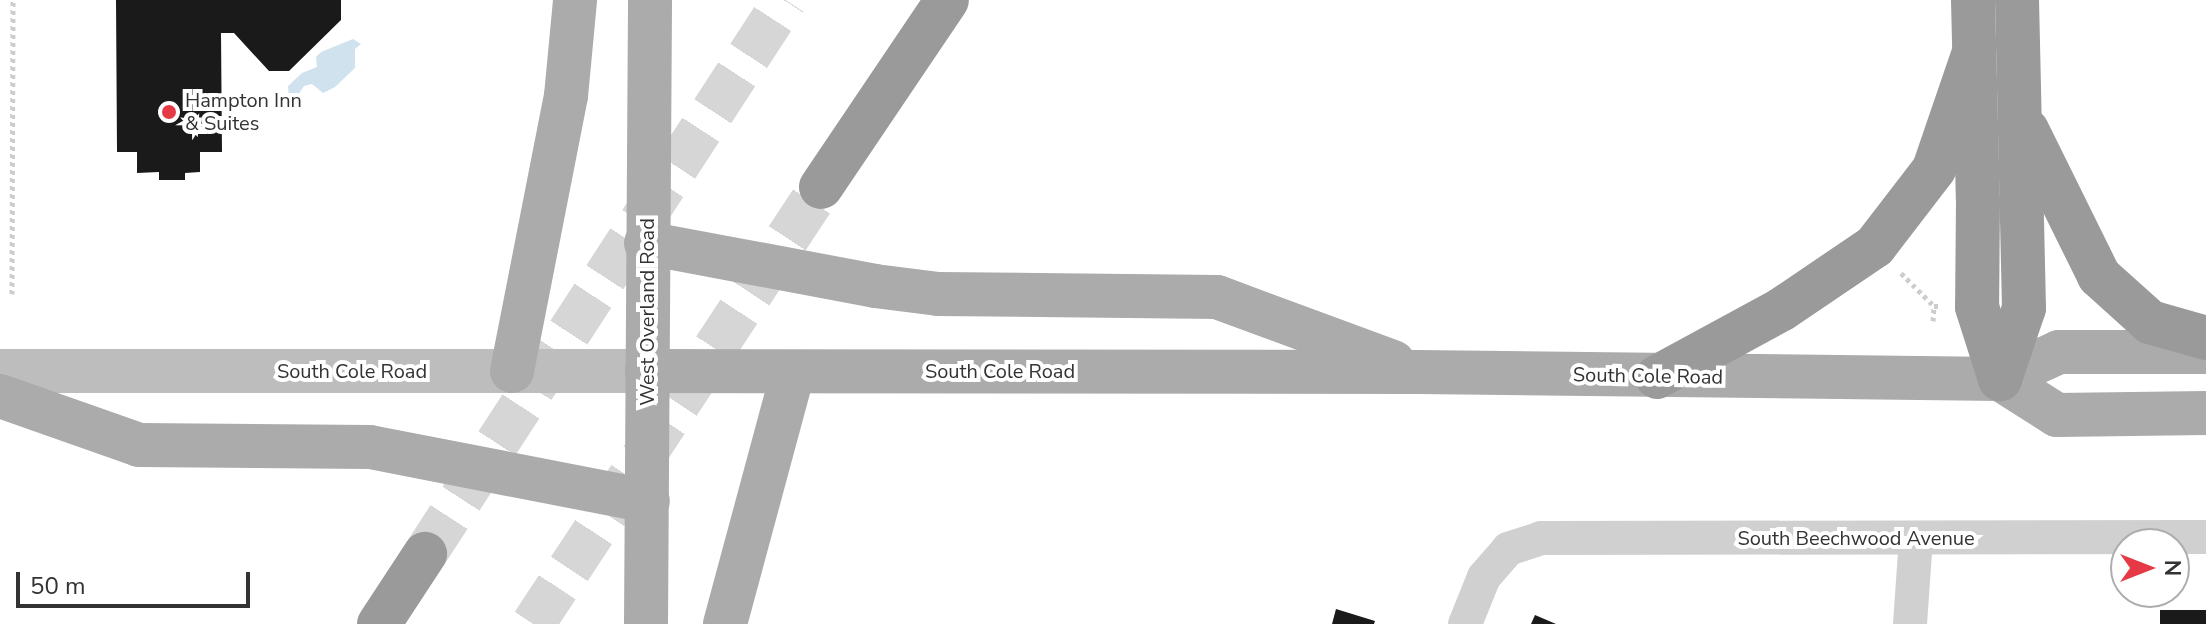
<!DOCTYPE html>
<style>
body{margin:0}
#map{position:relative;width:2206px;height:624px;overflow:hidden;background:#fff;font-family:"Nunito Sans",sans-serif}
div>[style]{position:absolute}
.water>*{inset:0;background:#cfe2ee}
.building>*{inset:0;background:#1a1a1a;transform-origin:0 0}
.motorway-tunnel>*{height:44px;margin-top:-22px;transform-origin:0;background:repeating-linear-gradient(90deg,#d6d6d6 0 44px,transparent 0 66px)}
.path>*{height:5px;margin-top:-2.5px;transform-origin:0;background:repeating-linear-gradient(90deg,#cdcdcd 0 4px,transparent 0 8px)}
.minor>*{height:34px;margin:-17px;padding:0 17px;transform-origin:17px;border-radius:17px;background:#d0d0d0}
.secondary>*{height:44px;margin:-22px;padding:0 22px;transform-origin:22px;border-radius:22px;background:#bdbdbd}
.primary>*{height:44px;margin:-22px;padding:0 22px;transform-origin:22px;border-radius:22px;background:#ababab}
.motorway>*{height:44px;margin:-22px;padding:0 22px;transform-origin:22px;border-radius:22px;background:#9a9a9a}
.dots>*{width:22px;height:22px;translate:-50% -50%;box-sizing:border-box;border:4px solid #fff;border-radius:50%}
span{translate:-50% -50%;white-space:nowrap;text-align:center;line-height:1.15;-webkit-text-stroke:8px #fff;paint-order:stroke}
.poi-label{font-size:20px;color:#333}
.left{translate:0 -50%;text-align:left}
.street-label{font-size:20px;color:#333}
.north{position:absolute;left:2110px;top:528px;width:80px;height:80px;box-sizing:border-box;background:#fff;border:2px solid #adadad;border-radius:50%;rotate:90deg;font-size:22px;font-weight:700;line-height:32px;text-align:center;color:#333}
.north::after{content:'';display:block;margin:auto;width:28px;height:36px;background:#e63946;clip-path:polygon(50% 0,100% 100%,50% 72%,0 100%)}
.scale{position:absolute;left:16px;top:572px;width:234px;height:36px;box-sizing:border-box;border:4px solid #333;border-top:0;padding-left:10px;font-size:24px;line-height:28px;white-space:nowrap;color:#333;-webkit-text-stroke:6px #fff;paint-order:stroke}
</style>
<div id="map">
<div class="water">
<i style="clip-path:polygon(353px 39px,361px 44px,355px 49px,355px 68px,335px 87px,323px 93px,312px 84px,304px 86px,295px 100px,289px 100px,288px 86px,302px 73px,317px 67px,316px 57px,321px 52px)"></i>
</div>
<div class="building">
<i style="clip-path:polygon(116px 0,341px 0,341px 20px,289px 71px,269px 71px,234px 33px,221px 33px,222px 152px,200px 152px,200px 172px,185px 173px,185px 180px,159px 180px,159px 172px,137px 173px,137px 152px,117px 152px)"></i>
<i style="clip-path:polygon(1336px 609px,1375px 621px,1374px 624px,1332px 624px)"></i>
<i style="left:2160px;top:610px;width:46px;height:14px"></i>
<i style="clip-path:polygon(1535px 615px,1556px 624px,1531px 624px)"></i>
</div>
<div class="motorway-tunnel">
<i style="left:425px;top:554px;width:661px;rotate:-56.98deg"></i>
<i style="left:533px;top:624px;width:523px;rotate:-56.61deg"></i>
</div>
<div class="path">
<i style="left:1901px;top:273px;width:47px;rotate:45deg"></i>
<i style="left:1934px;top:306px;width:7px"></i>
<i style="left:12px;top:294px;width:294px;rotate:-89.8deg"></i>
<i style="left:1933px;top:321px;width:15px;rotate:-86deg"></i>
</div>
<div class="minor">
<i style="left:1465px;top:624px;width:51px;rotate:-68deg"></i>
<i style="left:1484px;top:577px;width:37px;rotate:-49deg"></i>
<i style="left:1508px;top:549px;width:35px;rotate:-18deg"></i>
<i style="left:1541px;top:538px;width:665px;rotate:-0.09deg"></i>
<i style="left:1910px;top:624px;width:86px;rotate:-86deg"></i>
</div>
<div class="secondary">
<i style="left:0;top:371px;width:647px"></i>
</div>
<div class="primary">
<i style="left:646px;top:243px;width:233px;rotate:10.6deg"></i>
<i style="left:875px;top:286px;width:64px;rotate:7.2deg"></i>
<i style="left:938px;top:294px;width:279px;rotate:0.6deg"></i>
<i style="left:1217px;top:297px;width:188px;rotate:20.3deg"></i>
<i style="left:512px;top:371px;width:280px;rotate:-78.9deg"></i>
<i style="left:566px;top:96px;width:96px;rotate:-84.6deg"></i>
<i style="left:647px;top:371px;width:771px;rotate:0.07deg"></i>
<i style="left:1418px;top:372px;width:582px;rotate:0.69deg"></i>
<i style="left:2000px;top:379px;width:65px;rotate:-24.6deg"></i>
<i style="left:2059px;top:352px;width:147px"></i>
<i style="left:2000px;top:379px;width:67px;rotate:32.3deg"></i>
<i style="left:2057px;top:415px;width:149px;rotate:-0.8deg"></i>
<i style="left:0;top:396px;width:147px;rotate:19.4deg"></i>
<i style="left:139px;top:445px;width:231px;rotate:0.5deg"></i>
<i style="left:370px;top:447px;width:283px;rotate:11deg"></i>
<i style="left:646px;top:624px;width:624px;rotate:-89.63deg"></i>
<i style="left:725px;top:624px;width:261px;rotate:-74.9deg"></i>
</div>
<div class="motorway">
<i style="left:1973px;top:0;width:201px;rotate:88.6deg"></i>
<i style="left:1978px;top:201px;width:106px;rotate:90.5deg"></i>
<i style="left:1977px;top:307px;width:76px;rotate:72.3deg"></i>
<i style="left:2027px;top:130px;width:163px;rotate:63.7deg"></i>
<i style="left:2099px;top:276px;width:69px;rotate:42deg"></i>
<i style="left:2150px;top:322px;width:58px;rotate:15.9deg"></i>
<i style="left:821px;top:187px;width:225px;rotate:-56deg"></i>
<i style="left:1657px;top:377px;width:142px;rotate:-28.5deg"></i>
<i style="left:1782px;top:309px;width:112px;rotate:-34.1deg"></i>
<i style="left:1875px;top:246px;width:97px;rotate:-52.5deg"></i>
<i style="left:1934px;top:169px;width:124px;rotate:-71.1deg"></i>
<i style="left:2000px;top:379px;width:75px;rotate:-71.3deg"></i>
<i style="left:2024px;top:308px;width:308px;rotate:-91.3deg"></i>
<i style="left:379px;top:624px;width:84px;rotate:-56.7deg"></i>
</div>
<div class="dots">
<i style="left:169px;top:112px;background:#e63946"></i>
</div>
<div class="poi-label">
<span class="left" style="left:185px;top:112px">Hampton Inn<br>&amp; Suites</span>
</div>
<div class="street-label">
<span style="left:647px;top:312px;rotate:-90deg">West Overland Road</span>
<span style="left:352px;top:371px">South Cole Road</span>
<span style="left:1000px;top:371px">South Cole Road</span>
<span style="left:1648px;top:376px;rotate:1deg">South Cole Road</span>
<span style="left:1856px;top:538px">South Beechwood Avenue</span>
</div>
<div class="north">N</div>
<div class="scale">50 m</div>
</div>
